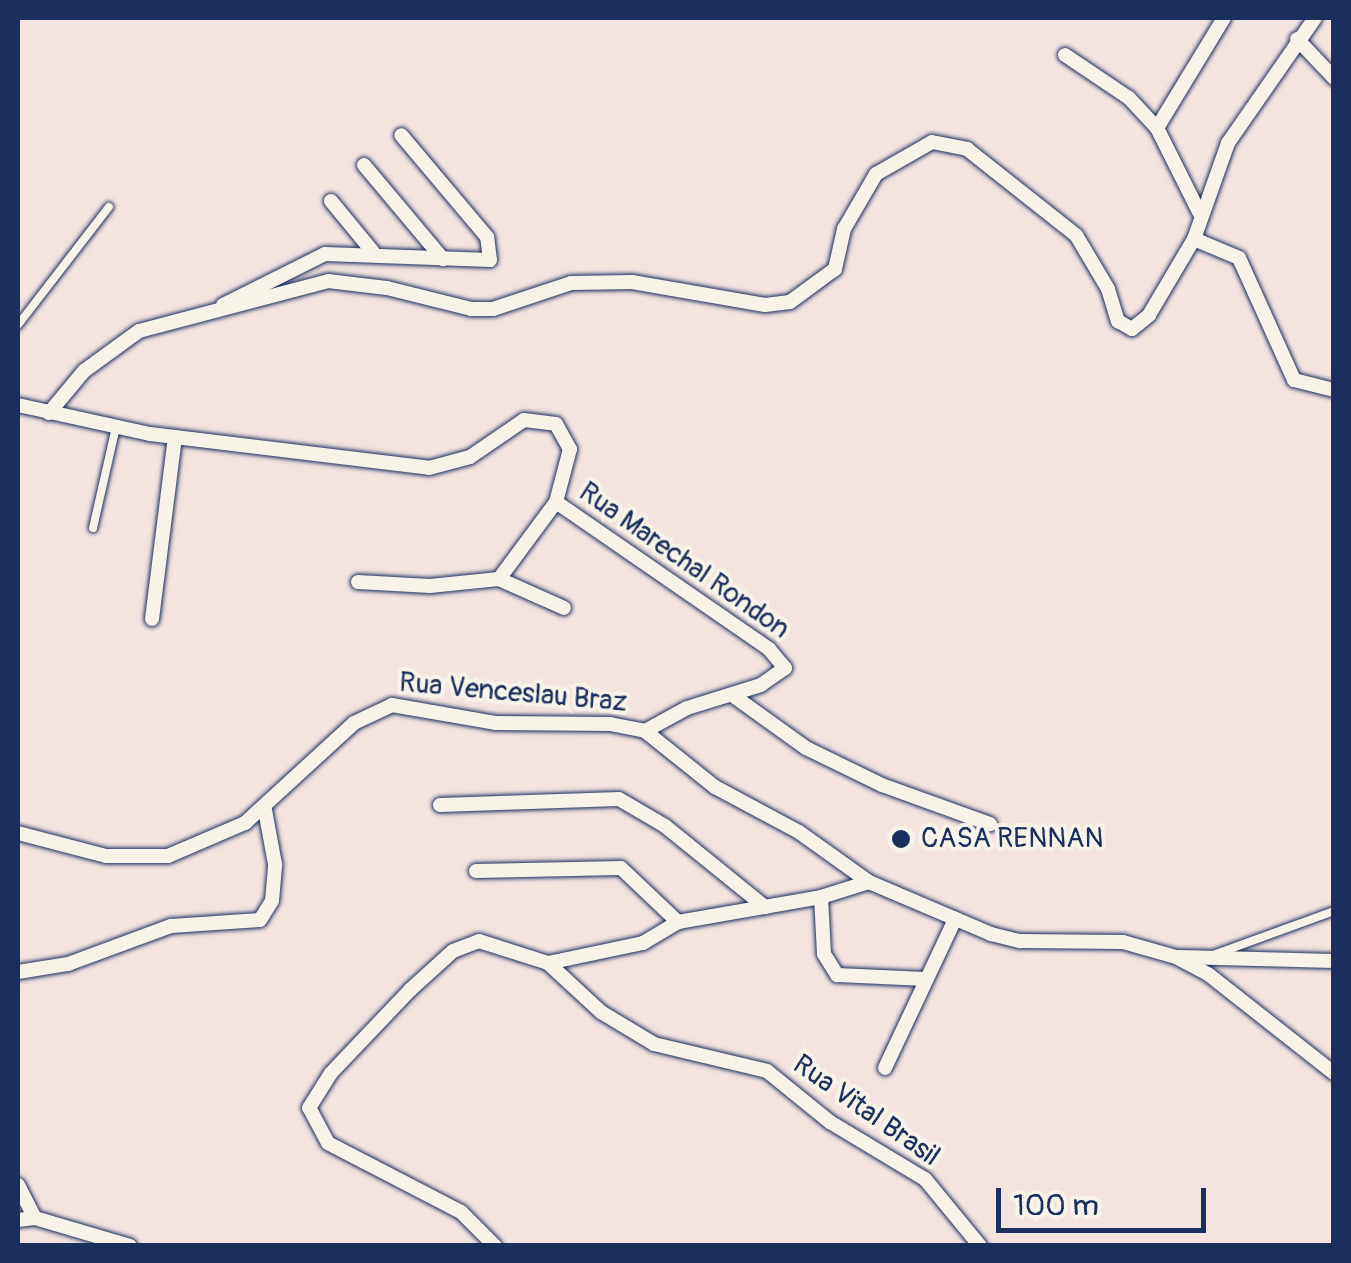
<!DOCTYPE html>
<style>
body{margin:0}
#map{position:relative;width:1351px;height:1263px;overflow:hidden;background:#f3e4e0;font-family:Pangolin,sans-serif}
div>[style]{position:absolute}
.roads{filter:drop-shadow(0 0 2px #1b2f5e) drop-shadow(0 0 2px #1b2f5e)}
.lane>*{height:8px;margin:-4px;padding:0 4px;transform-origin:4px;border-radius:4px;background:#f7f3e8}
.street>*{height:14px;margin:-7px;padding:0 7px;transform-origin:7px;border-radius:7px;background:#f7f3e8}
.dots>*{width:28px;height:28px;translate:-50% -50%;box-sizing:border-box;border:5px solid #f7f3e8;border-radius:50%}
span{translate:-50% -50%;white-space:nowrap;text-align:center;line-height:1.15;-webkit-text-stroke:8px #f7f3e8;paint-order:stroke}
.street-label{font-size:28px;color:#1b2f5e}
.poi-label{font-size:28px;color:#1b2f5e}
.left{translate:0 -50%;text-align:left}
.frame{position:absolute;inset:0;border:20px solid #1b2f5e;pointer-events:none}
.scale{position:absolute;left:996px;top:1188px;width:210px;height:45px;box-sizing:border-box;border:5px solid #1b2f5e;border-top:0;padding-left:12px;font-size:30px;line-height:35px;white-space:nowrap;color:#1b2f5e;-webkit-text-stroke:8px #f7f3e8;paint-order:stroke}
</style>
<div id="map">
<div class="roads">
<div class="lane">
<i style="left:18px;top:325px;width:149px;rotate:-52.4deg"></i>
<i style="left:93px;top:528px;width:104px;rotate:-77.2deg"></i>
<i style="left:1216px;top:954px;width:126px;rotate:-20deg"></i>
</div>
<div class="street">
<i style="left:1297px;top:39px;width:54px;rotate:46.5deg"></i>
<i style="left:1065px;top:55px;width:77px;rotate:33.9deg"></i>
<i style="left:1129px;top:98px;width:41px;rotate:47deg"></i>
<i style="left:1157px;top:128px;width:94px;rotate:63.4deg"></i>
<i style="left:1157px;top:128px;width:129px;rotate:-58.7deg"></i>
<i style="left:364px;top:165px;width:123px;rotate:50deg"></i>
<i style="left:331px;top:201px;width:66px;rotate:50.5deg"></i>
<i style="left:1194px;top:239px;width:49px;rotate:22.9deg"></i>
<i style="left:1239px;top:258px;width:134px;rotate:65.7deg"></i>
<i style="left:1294px;top:380px;width:41px;rotate:14deg"></i>
<i style="left:223px;top:305px;width:114px;rotate:-26.6deg"></i>
<i style="left:325px;top:254px;width:165px;rotate:2.1deg"></i>
<i style="left:490px;top:260px;width:23px;rotate:-97deg"></i>
<i style="left:487px;top:237px;width:133px;rotate:-130.1deg"></i>
<i style="left:18px;top:405px;width:135px;rotate:12.4deg"></i>
<i style="left:150px;top:434px;width:281px;rotate:6.9deg"></i>
<i style="left:429px;top:468px;width:42px;rotate:-15deg"></i>
<i style="left:470px;top:457px;width:65px;rotate:-34.4deg"></i>
<i style="left:524px;top:420px;width:32px;rotate:7deg"></i>
<i style="left:556px;top:424px;width:29px;rotate:61deg"></i>
<i style="left:570px;top:449px;width:55px;rotate:104.8deg"></i>
<i style="left:556px;top:502px;width:259px;rotate:34.6deg"></i>
<i style="left:769px;top:649px;width:25px;rotate:50deg"></i>
<i style="left:785px;top:668px;width:29px;rotate:145deg"></i>
<i style="left:761px;top:685px;width:77px;rotate:162.7deg"></i>
<i style="left:687px;top:708px;width:48px;rotate:151.3deg"></i>
<i style="left:49px;top:413px;width:55px;rotate:-50.2deg"></i>
<i style="left:84px;top:371px;width:68px;rotate:-36deg"></i>
<i style="left:139px;top:331px;width:196px;rotate:-14.8deg"></i>
<i style="left:328px;top:281px;width:59px;rotate:6.8deg"></i>
<i style="left:387px;top:288px;width:87px;rotate:14deg"></i>
<i style="left:471px;top:309px;width:22px"></i>
<i style="left:493px;top:309px;width:82px;rotate:-18.4deg"></i>
<i style="left:571px;top:283px;width:61px;rotate:-0.9deg"></i>
<i style="left:632px;top:282px;width:135px;rotate:9.8deg"></i>
<i style="left:765px;top:305px;width:25px;rotate:-7deg"></i>
<i style="left:790px;top:302px;width:56px;rotate:-36.3deg"></i>
<i style="left:835px;top:269px;width:41px;rotate:-77.3deg"></i>
<i style="left:844px;top:229px;width:64px;rotate:-59.8deg"></i>
<i style="left:876px;top:174px;width:64px;rotate:-29.7deg"></i>
<i style="left:932px;top:142px;width:36px;rotate:11deg"></i>
<i style="left:967px;top:149px;width:139px;rotate:38.3deg"></i>
<i style="left:1076px;top:235px;width:63px;rotate:59.3deg"></i>
<i style="left:1108px;top:289px;width:34px;rotate:73deg"></i>
<i style="left:1118px;top:321px;width:16px;rotate:30deg"></i>
<i style="left:1132px;top:329px;width:22px;rotate:-39deg"></i>
<i style="left:1149px;top:315px;width:88px;rotate:-59.4deg"></i>
<i style="left:1194px;top:239px;width:102px;rotate:-70.5deg"></i>
<i style="left:1228px;top:143px;width:152px;rotate:-55.2deg"></i>
<i style="left:499px;top:579px;width:96px;rotate:-53.5deg"></i>
<i style="left:358px;top:582px;width:72px;rotate:3.2deg"></i>
<i style="left:430px;top:586px;width:69px;rotate:-5.8deg"></i>
<i style="left:499px;top:579px;width:71px;rotate:24deg"></i>
<i style="left:152px;top:619px;width:183px;rotate:-82.8deg"></i>
<i style="left:735px;top:697px;width:87px;rotate:35.7deg"></i>
<i style="left:806px;top:748px;width:85px;rotate:26deg"></i>
<i style="left:882px;top:785px;width:115px;rotate:19.9deg"></i>
<i style="left:440px;top:805px;width:179px;rotate:-1.9deg"></i>
<i style="left:619px;top:799px;width:53px;rotate:30.4deg"></i>
<i style="left:665px;top:826px;width:129px;rotate:39deg"></i>
<i style="left:18px;top:833px;width:91px;rotate:14.6deg"></i>
<i style="left:106px;top:856px;width:62px"></i>
<i style="left:168px;top:856px;width:84px;rotate:-23.2deg"></i>
<i style="left:245px;top:823px;width:148px;rotate:-42.5deg"></i>
<i style="left:354px;top:723px;width:42px;rotate:-25.3deg"></i>
<i style="left:392px;top:705px;width:106px;rotate:9.8deg"></i>
<i style="left:496px;top:723px;width:114px;rotate:0.5deg"></i>
<i style="left:610px;top:724px;width:36px;rotate:11deg"></i>
<i style="left:645px;top:731px;width:90px;rotate:38.7deg"></i>
<i style="left:715px;top:787px;width:95px;rotate:28.2deg"></i>
<i style="left:799px;top:832px;width:86px;rotate:35.5deg"></i>
<i style="left:869px;top:882px;width:133px;rotate:23.1deg"></i>
<i style="left:991px;top:934px;width:30px;rotate:14deg"></i>
<i style="left:1020px;top:941px;width:103px;rotate:0.6deg"></i>
<i style="left:1123px;top:942px;width:55px;rotate:15.8deg"></i>
<i style="left:1176px;top:957px;width:36px;rotate:28deg"></i>
<i style="left:1208px;top:974px;width:160px;rotate:38.2deg"></i>
<i style="left:476px;top:871px;width:145px;rotate:-1.2deg"></i>
<i style="left:621px;top:868px;width:79px;rotate:43.5deg"></i>
<i style="left:821px;top:897px;width:57px;rotate:87deg"></i>
<i style="left:824px;top:954px;width:25px;rotate:58deg"></i>
<i style="left:837px;top:975px;width:88px;rotate:2.6deg"></i>
<i style="left:1180px;top:957px;width:154px;rotate:1.5deg"></i>
<i style="left:548px;top:963px;width:97px;rotate:-11.9deg"></i>
<i style="left:643px;top:943px;width:41px;rotate:-31deg"></i>
<i style="left:678px;top:922px;width:145px;rotate:-9.9deg"></i>
<i style="left:821px;top:897px;width:50px;rotate:-17.4deg"></i>
<i style="left:18px;top:972px;width:51px;rotate:-9.1deg"></i>
<i style="left:68px;top:964px;width:110px;rotate:-20.3deg"></i>
<i style="left:171px;top:926px;width:89px;rotate:-3.9deg"></i>
<i style="left:260px;top:920px;width:22px;rotate:-58deg"></i>
<i style="left:272px;top:901px;width:37px;rotate:-85deg"></i>
<i style="left:275px;top:864px;width:55px;rotate:-100.5deg"></i>
<i style="left:885px;top:1068px;width:165px;rotate:-64.8deg"></i>
<i style="left:18px;top:1185px;width:37px;rotate:63deg"></i>
<i style="left:18px;top:1220px;width:17px;rotate:-7deg"></i>
<i style="left:35px;top:1218px;width:99px;rotate:16.4deg"></i>
<i style="left:495px;top:1246px;width:48px;rotate:-135deg"></i>
<i style="left:461px;top:1212px;width:150px;rotate:-152.6deg"></i>
<i style="left:328px;top:1143px;width:40px;rotate:-118deg"></i>
<i style="left:309px;top:1108px;width:41px;rotate:-57.8deg"></i>
<i style="left:331px;top:1073px;width:115px;rotate:-46.4deg"></i>
<i style="left:410px;top:990px;width:58px;rotate:-42.2deg"></i>
<i style="left:453px;top:951px;width:28px;rotate:-21deg"></i>
<i style="left:479px;top:941px;width:72px;rotate:17.7deg"></i>
<i style="left:548px;top:963px;width:72px;rotate:42.8deg"></i>
<i style="left:601px;top:1012px;width:62px;rotate:31.1deg"></i>
<i style="left:654px;top:1044px;width:116px;rotate:13.4deg"></i>
<i style="left:767px;top:1071px;width:81px;rotate:39deg"></i>
<i style="left:830px;top:1122px;width:111px;rotate:31deg"></i>
<i style="left:925px;top:1179px;width:87px;rotate:50.6deg"></i>
</div>
</div>
<div class="dots">
<i style="left:901px;top:839px;background:#1b2f5e"></i>
</div>
<div class="street-label">
<span style="left:684px;top:561px;rotate:35deg">Rua Marechal Rondon</span>
<span style="left:513px;top:693px;rotate:5deg">Rua Venceslau Braz</span>
<span style="left:866px;top:1111px;rotate:35deg">Rua Vital Brasil</span>
</div>
<div class="poi-label">
<span class="left" style="left:921px;top:839px">CASA RENNAN</span>
</div>
<div class="frame"></div>
<div class="scale">100 m</div>
</div>
